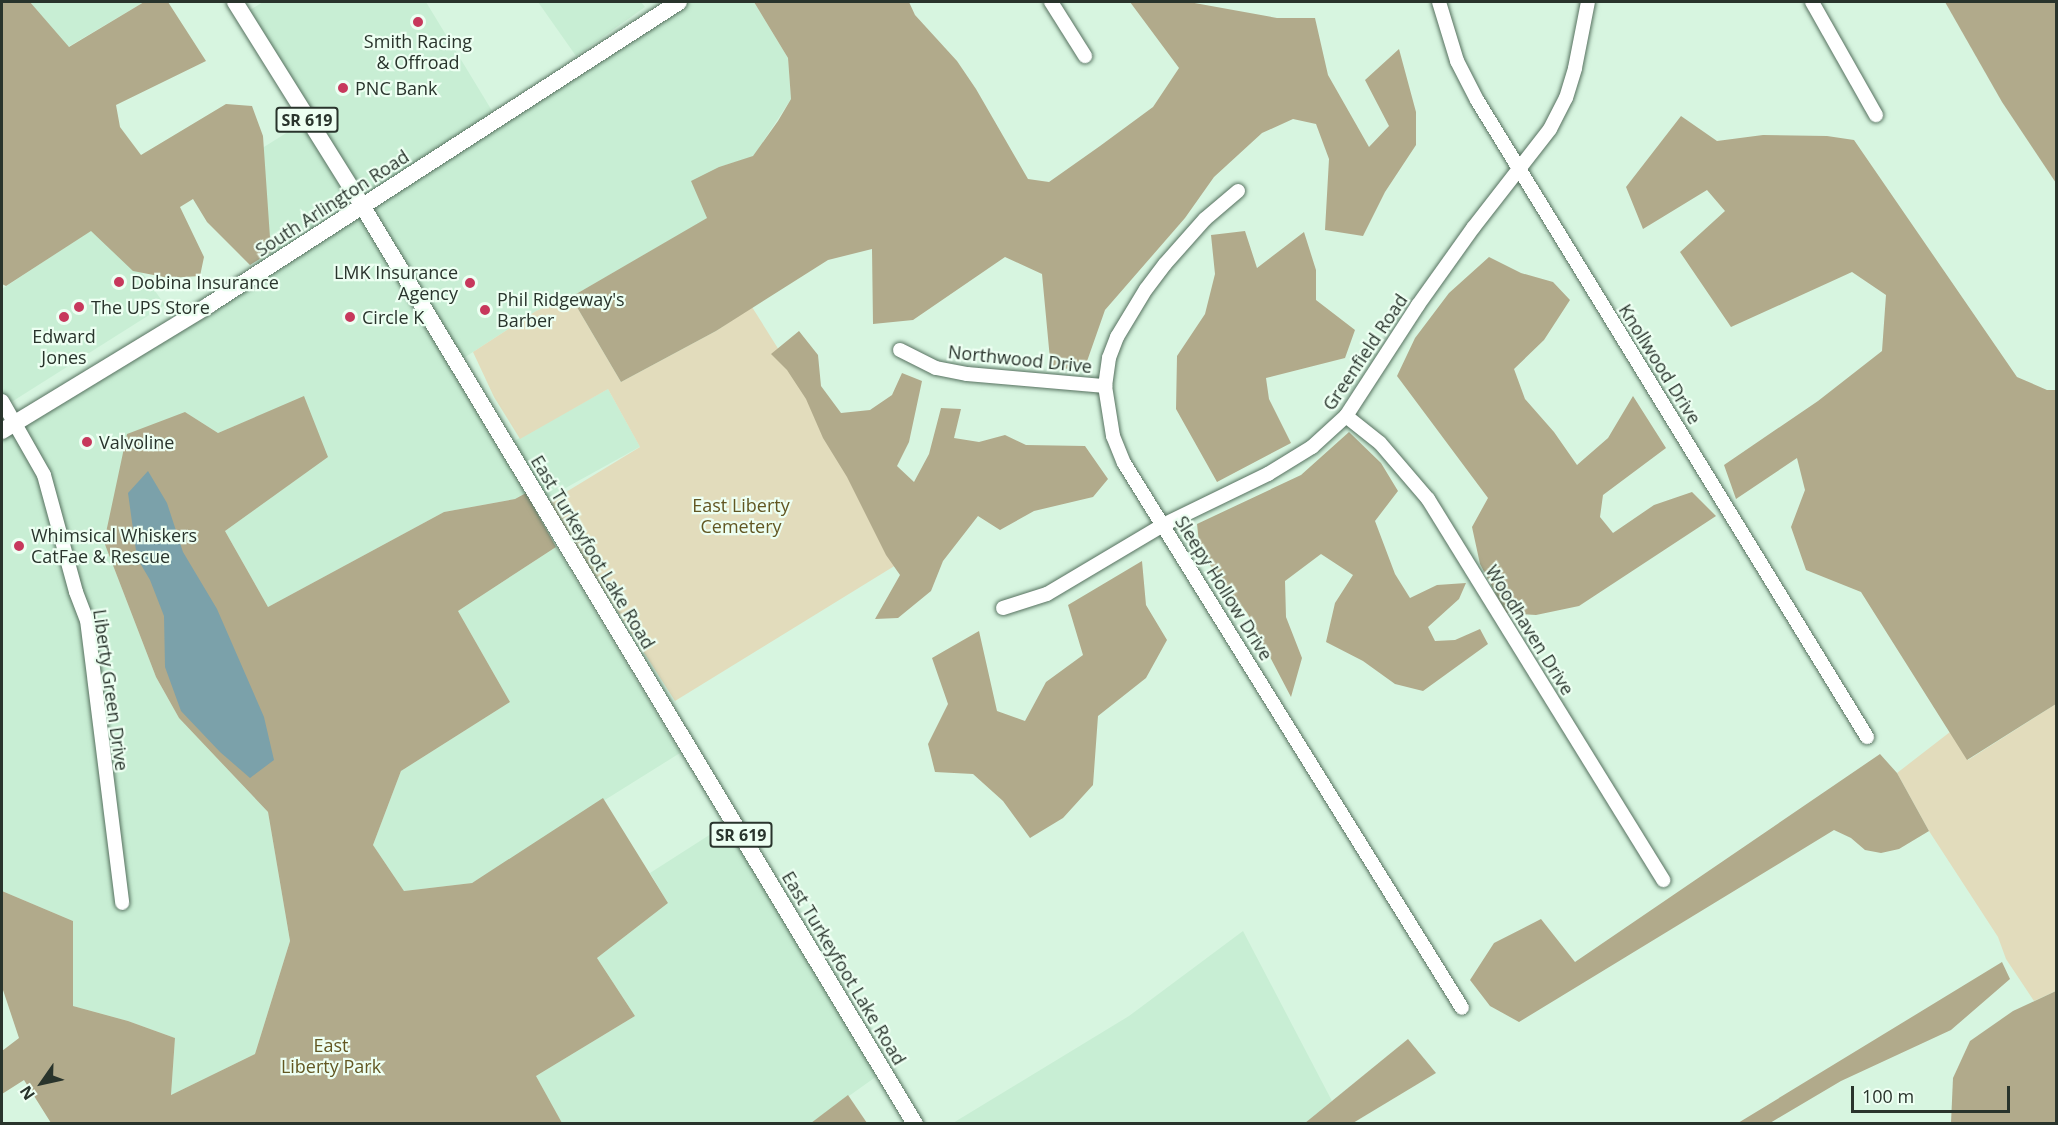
<!DOCTYPE html>
<style>
body{margin:0}
#map{position:relative;width:2058px;height:1125px;overflow:hidden;background:#d7f5e0;font-family:"Open Sans",sans-serif}
div>[style]{position:absolute}
.built>*{inset:0;background:#c8eed4;transform-origin:0 0}
.green>*{inset:0;background:#e2dcbc}
.forest>*{inset:0;background:#b1aa8b}
.water>*{inset:0;background:#7ba1aa}
.roads{filter:drop-shadow(0 0 2px #56715f) drop-shadow(0 0 2px #56715f)}
.minor>*{height:14px;margin:-7px;padding:0 7px;transform-origin:7px;border-radius:7px;background:#fff}
.major>*{height:16px;margin:-8px;padding:0 8px;transform-origin:8px;border-radius:8px;background:#fff}
.dots>*{width:16px;height:16px;translate:-50% -50%;box-sizing:border-box;border:3px solid #edfff2;border-radius:50%}
span{translate:-50% -50%;white-space:nowrap;text-align:center;line-height:1.15;-webkit-text-stroke:4.5px #edfff2;paint-order:stroke}
.shield-label span{padding:2px 4px;background:#edfff2;border:2px solid;border-radius:4px;-webkit-text-stroke-width:0}
.shield-label{font-size:16px;color:#29342c;font-weight:700}
.poi-label{font-size:18px;color:#29342c}
.left{translate:0 -50%;text-align:left}
.right{translate:-100% -50%;text-align:right}
.street-label{font-size:18px;color:#29342c}
.park-label{font-size:18px;color:#625722}
.frame{position:absolute;inset:0;border:3px solid #29342c;pointer-events:none}
.north{position:absolute;left:12px;top:1053px;width:60px;height:60px;-webkit-text-stroke:4px #edfff2;paint-order:stroke;rotate:236deg;font-size:16px;font-weight:700;line-height:24px;text-align:center;color:#29342c}
.north::after{content:'';display:block;margin:auto;width:21px;height:27px;background:#29342c;clip-path:polygon(50% 0,100% 100%,50% 72%,0 100%)}
.scale{position:absolute;left:1851px;top:1086px;width:159px;height:27px;box-sizing:border-box;border:3px solid #29342c;border-top:0;padding-left:8px;font-size:18px;line-height:21px;white-space:nowrap;color:#29342c;-webkit-text-stroke:4px #edfff2;paint-order:stroke}
</style>
<div id="map">
<div class="built">
<i style="clip-path:polygon(30px 2px,144px 2px,68px 47px)"></i>
<i style="clip-path:polygon(263px 2px,426px 2px,497px 119px,679px 2px,754px 2px,788px 58px,791px 99px,753px 157px,719px 167px,708px 218px,571px 297px,536px 311px,456px 363px,532px 489px,515px 499px,444px 512px,268px 607px,225px 531px,327px 457px,304px 397px,218px 433px,185px 412px,104px 542px,156px 677px,179px 718px,268px 812px,290px 941px,255px 1054px,171px 1095px,175px 1038px,128px 1021px,73px 1006px,73px 921px,2px 891px,2px 431px,261px 271px,213px 179px,307px 120px,243px 14px)"></i>
<i style="clip-path:polygon(538px 2px,641px 2px,645px 7px,576px 56px)"></i>
<i style="clip-path:polygon(105px 221px,165px 305px,2px 408px,2px 289px)"></i>
<i style="left:608px;top:389px;width:66px;height:112px;rotate:61deg"></i>
<i style="clip-path:polygon(556px 547px,680px 753px,472px 883px,404px 891px,373px 845px,401px 771px,510px 702px,458px 611px)"></i>
<i style="clip-path:polygon(725px 825px,877px 1076px,811px 1123px,562px 1124px,536px 1076px,635px 1016px,597px 958px,668px 903px,650px 873px)"></i>
<i style="clip-path:polygon(1243px 931px,1332px 1101px,1305px 1123px,953px 1123px,1129px 1016px)"></i>
</div>
<div class="green">
<i style="clip-path:polygon(571px 297px,621px 382px,716px 331px,752px 307px,909px 557px,675px 701px,548px 503px,640px 447px,608px 389px,520px 439px,494px 397px,473px 352px,536px 311px)"></i>
<i style="clip-path:polygon(2056px 704px,2056px 991px,2034px 1001px,2006px 959px,1998px 937px,1929px 831px,1897px 773px,1950px 732px,1968px 760px)"></i>
</div>
<div class="forest">
<i style="clip-path:polygon(2px 2px,30px 2px,69px 47px,144px 2px,168px 2px,206px 61px,116px 105px,120px 127px,141px 155px,226px 104px,252px 106px,263px 136px,271px 252px,250px 265px,207px 222px,193px 199px,180px 207px,204px 257px,200px 276px,169px 278px,133px 271px,91px 231px,6px 286px,2px 284px)"></i>
<i style="clip-path:polygon(754px 2px,909px 2px,915px 15px,957px 61px,976px 89px,1028px 179px,1049px 182px,1100px 146px,1153px 107px,1179px 68px,1130px 2px,1189px 2px,1277px 18px,1315px 18px,1328px 75px,1369px 147px,1389px 126px,1365px 80px,1399px 49px,1416px 112px,1416px 145px,1385px 192px,1363px 236px,1325px 230px,1329px 159px,1316px 124px,1293px 119px,1262px 133px,1214px 177px,1185px 218px,1105px 310px,1085px 367px,1051px 370px,1042px 274px,1005px 257px,913px 320px,873px 324px,872px 249px,828px 260px,716px 331px,621px 382px,571px 297px,707px 218px,691px 181px,719px 167px,753px 156px,778px 121px,791px 99px,788px 58px)"></i>
<i style="clip-path:polygon(1945px 2px,2056px 2px,2056px 183px,2002px 102px)"></i>
<i style="clip-path:polygon(1681px 116px,1717px 141px,1763px 135px,1827px 136px,1854px 140px,2017px 377px,2047px 390px,2056px 390px,2056px 704px,1967px 760px,1861px 592px,1806px 570px,1791px 527px,1805px 490px,1797px 458px,1736px 499px,1724px 465px,1818px 401px,1882px 351px,1886px 295px,1852px 272px,1731px 327px,1680px 252px,1725px 211px,1707px 190px,1643px 229px,1626px 187px)"></i>
<i style="clip-path:polygon(1245px 231px,1257px 268px,1304px 232px,1316px 270px,1316px 300px,1355px 330px,1345px 358px,1266px 378px,1269px 399px,1291px 443px,1217px 482px,1176px 409px,1177px 356px,1205px 314px,1215px 274px,1211px 235px)"></i>
<i style="clip-path:polygon(1489px 257px,1521px 273px,1553px 282px,1570px 300px,1544px 340px,1514px 369px,1525px 399px,1554px 432px,1577px 465px,1608px 438px,1633px 396px,1666px 448px,1603px 495px,1600px 517px,1613px 533px,1654px 505px,1692px 492px,1716px 516px,1579px 606px,1536px 615px,1506px 613px,1480px 564px,1472px 527px,1488px 498px,1397px 376px,1415px 338px,1449px 293px)"></i>
<i style="clip-path:polygon(799px 331px,818px 355px,821px 386px,841px 413px,870px 410px,892px 395px,902px 373px,922px 381px,909px 442px,897px 466px,914px 482px,929px 454px,941px 408px,961px 409px,954px 438px,979px 442px,1005px 435px,1026px 445px,1085px 446px,1108px 479px,1093px 497px,1034px 511px,1000px 530px,978px 516px,943px 561px,931px 591px,898px 618px,875px 619px,900px 575px,886px 555px,847px 477px,823px 438px,806px 399px,787px 370px,771px 354px)"></i>
<i style="clip-path:polygon(304px 396px,328px 457px,225px 531px,268px 607px,444px 512px,515px 499px,526px 493px,556px 547px,458px 611px,510px 702px,401px 771px,373px 845px,404px 891px,472px 883px,603px 798px,668px 903px,597px 958px,635px 1016px,536px 1076px,562px 1123px,51px 1123px,24px 1080px,2px 1094px,2px 1051px,19px 1038px,2px 987px,2px 891px,73px 921px,73px 1006px,128px 1021px,175px 1038px,171px 1095px,255px 1054px,290px 941px,268px 812px,179px 718px,156px 677px,104px 542px,127px 434px,185px 412px,218px 433px)"></i>
<i style="clip-path:polygon(1349px 432px,1381px 463px,1398px 491px,1375px 521px,1395px 574px,1410px 598px,1437px 585px,1466px 583px,1459px 599px,1428px 627px,1435px 641px,1455px 640px,1480px 629px,1488px 644px,1423px 691px,1395px 684px,1363px 661px,1326px 642px,1335px 603px,1353px 575px,1321px 554px,1285px 581px,1286px 617px,1302px 658px,1291px 697px,1247px 613px,1200px 552px,1197px 524px,1301px 475px)"></i>
<i style="clip-path:polygon(1142px 561px,1146px 605px,1167px 640px,1146px 678px,1098px 716px,1093px 785px,1063px 818px,1030px 838px,1003px 801px,973px 774px,935px 772px,928px 744px,948px 704px,932px 658px,979px 631px,997px 711px,1025px 721px,1046px 682px,1083px 655px,1068px 605px)"></i>
<i style="clip-path:polygon(1880px 754px,1897px 773px,1929px 831px,1899px 849px,1881px 853px,1865px 850px,1851px 838px,1834px 830px,1519px 1022px,1490px 1006px,1470px 980px,1494px 943px,1541px 919px,1575px 962px)"></i>
<i style="clip-path:polygon(2002px 962px,2010px 979px,1951px 1030px,1841px 1081px,1770px 1123px,1738px 1123px)"></i>
<i style="clip-path:polygon(2056px 991px,2056px 1123px,1951px 1123px,1953px 1078px,1970px 1041px,2013px 1011px)"></i>
<i style="clip-path:polygon(1408px 1039px,1436px 1073px,1353px 1123px,1305px 1123px)"></i>
<i style="clip-path:polygon(848px 1095px,867px 1123px,811px 1123px)"></i>
</div>
<div class="water">
<i style="clip-path:polygon(148px 471px,167px 503px,183px 552px,217px 609px,264px 717px,274px 760px,250px 778px,220px 752px,181px 711px,165px 667px,164px 616px,150px 580px,137px 558px,128px 493px)"></i>
</div>
<div class="roads">
<div class="minor">
<i style="left:1051px;top:2px;width:64px;rotate:57.8deg"></i>
<i style="left:1439px;top:2px;width:62px;rotate:73deg"></i>
<i style="left:1457px;top:61px;width:44px;rotate:62.9deg"></i>
<i style="left:1477px;top:100px;width:747px;rotate:58.52deg"></i>
<i style="left:1812px;top:2px;width:130px;rotate:60.5deg"></i>
<i style="left:1238px;top:191px;width:43px;rotate:139.7deg"></i>
<i style="left:1205px;top:219px;width:60px;rotate:131.6deg"></i>
<i style="left:1165px;top:264px;width:31px;rotate:127deg"></i>
<i style="left:1146px;top:289px;width:56px;rotate:121.1deg"></i>
<i style="left:1117px;top:337px;width:22px;rotate:111deg"></i>
<i style="left:1109px;top:358px;width:28px;rotate:98deg"></i>
<i style="left:1105px;top:386px;width:51px;rotate:80.9deg"></i>
<i style="left:1113px;top:436px;width:29px;rotate:68deg"></i>
<i style="left:1124px;top:463px;width:641px;rotate:58.19deg"></i>
<i style="left:900px;top:350px;width:40px;rotate:26.6deg"></i>
<i style="left:936px;top:368px;width:32px;rotate:11deg"></i>
<i style="left:967px;top:374px;width:139px;rotate:5deg"></i>
<i style="left:2px;top:401px;width:85px;rotate:60.4deg"></i>
<i style="left:44px;top:475px;width:121px;rotate:74.7deg"></i>
<i style="left:76px;top:592px;width:30px;rotate:69deg"></i>
<i style="left:87px;top:620px;width:285px;rotate:82.9deg"></i>
<i style="left:1346px;top:416px;width:43px;rotate:38.5deg"></i>
<i style="left:1380px;top:443px;width:74px;rotate:49.4deg"></i>
<i style="left:1428px;top:499px;width:448px;rotate:58.3deg"></i>
<i style="left:1003px;top:608px;width:46px;rotate:-17.7deg"></i>
<i style="left:1047px;top:594px;width:135px;rotate:-30.7deg"></i>
<i style="left:1163px;top:525px;width:117px;rotate:-25.9deg"></i>
<i style="left:1268px;top:474px;width:52px;rotate:-31.5deg"></i>
<i style="left:1312px;top:447px;width:46px;rotate:-42.4deg"></i>
<i style="left:1346px;top:416px;width:132px;rotate:-57deg"></i>
<i style="left:1418px;top:305px;width:95px;rotate:-54.5deg"></i>
<i style="left:1473px;top:228px;width:125px;rotate:-52.1deg"></i>
<i style="left:1550px;top:129px;width:35px;rotate:-63deg"></i>
<i style="left:1566px;top:98px;width:31px;rotate:-73deg"></i>
<i style="left:1575px;top:68px;width:67px;rotate:-78.9deg"></i>
</div>
<div class="major">
<i style="left:235px;top:2px;width:242px;rotate:58deg"></i>
<i style="left:363px;top:207px;width:1070px;rotate:58.95deg"></i>
<i style="left:2px;top:431px;width:242px;rotate:-31.3deg"></i>
<i style="left:209px;top:305px;width:559px;rotate:-32.81deg"></i>
</div>
</div>
<div class="dots">
<i style="left:418px;top:22px;background:#c7385c"></i>
<i style="left:343px;top:88px;background:#c7385c"></i>
<i style="left:119px;top:282px;background:#c7385c"></i>
<i style="left:470px;top:283px;background:#c7385c"></i>
<i style="left:79px;top:307px;background:#c7385c"></i>
<i style="left:485px;top:310px;background:#c7385c"></i>
<i style="left:64px;top:317px;background:#c7385c"></i>
<i style="left:350px;top:317px;background:#c7385c"></i>
<i style="left:87px;top:442px;background:#c7385c"></i>
<i style="left:19px;top:546px;background:#c7385c"></i>
</div>
<div class="shield-label">
<span style="left:307px;top:120px">SR 619</span>
<span style="left:741px;top:835px">SR 619</span>
</div>
<div class="poi-label">
<span style="left:418px;top:52px">Smith Racing<br>&amp; Offroad</span>
<span class="left" style="left:355px;top:88px">PNC Bank</span>
<span class="right" style="left:458px;top:283px">LMK Insurance<br>Agency</span>
<span class="left" style="left:131px;top:282px">Dobina Insurance</span>
<span class="left" style="left:497px;top:310px">Phil Ridgeway's<br>Barber</span>
<span class="left" style="left:91px;top:307px">The UPS Store</span>
<span class="left" style="left:362px;top:317px">Circle K</span>
<span style="left:64px;top:347px">Edward<br>Jones</span>
<span class="left" style="left:99px;top:442px">Valvoline</span>
<span class="left" style="left:31px;top:546px">Whimsical Whiskers<br>CatFae &amp; Rescue</span>
</div>
<div class="street-label">
<span style="left:332px;top:203px;rotate:-33deg">South Arlington Road</span>
<span style="left:1365px;top:352px;rotate:-56deg">Greenfield Road</span>
<span style="left:1020px;top:359px;rotate:6deg">Northwood Drive</span>
<span style="left:1660px;top:364px;rotate:58deg">Knollwood Drive</span>
<span style="left:593px;top:552px;rotate:59deg">East Turkeyfoot Lake Road</span>
<span style="left:1224px;top:588px;rotate:58deg">Sleepy Hollow Drive</span>
<span style="left:1530px;top:630px;rotate:58deg">Woodhaven Drive</span>
<span style="left:111px;top:690px;rotate:82deg">Liberty Green Drive</span>
<span style="left:844px;top:968px;rotate:59deg">East Turkeyfoot Lake Road</span>
</div>
<div class="park-label">
<span style="left:741px;top:516px">East Liberty<br>Cemetery</span>
<span style="left:331px;top:1056px">East<br>Liberty Park</span>
</div>
<div class="frame"></div>
<div class="north">N</div>
<div class="scale">100 m</div>
</div>
